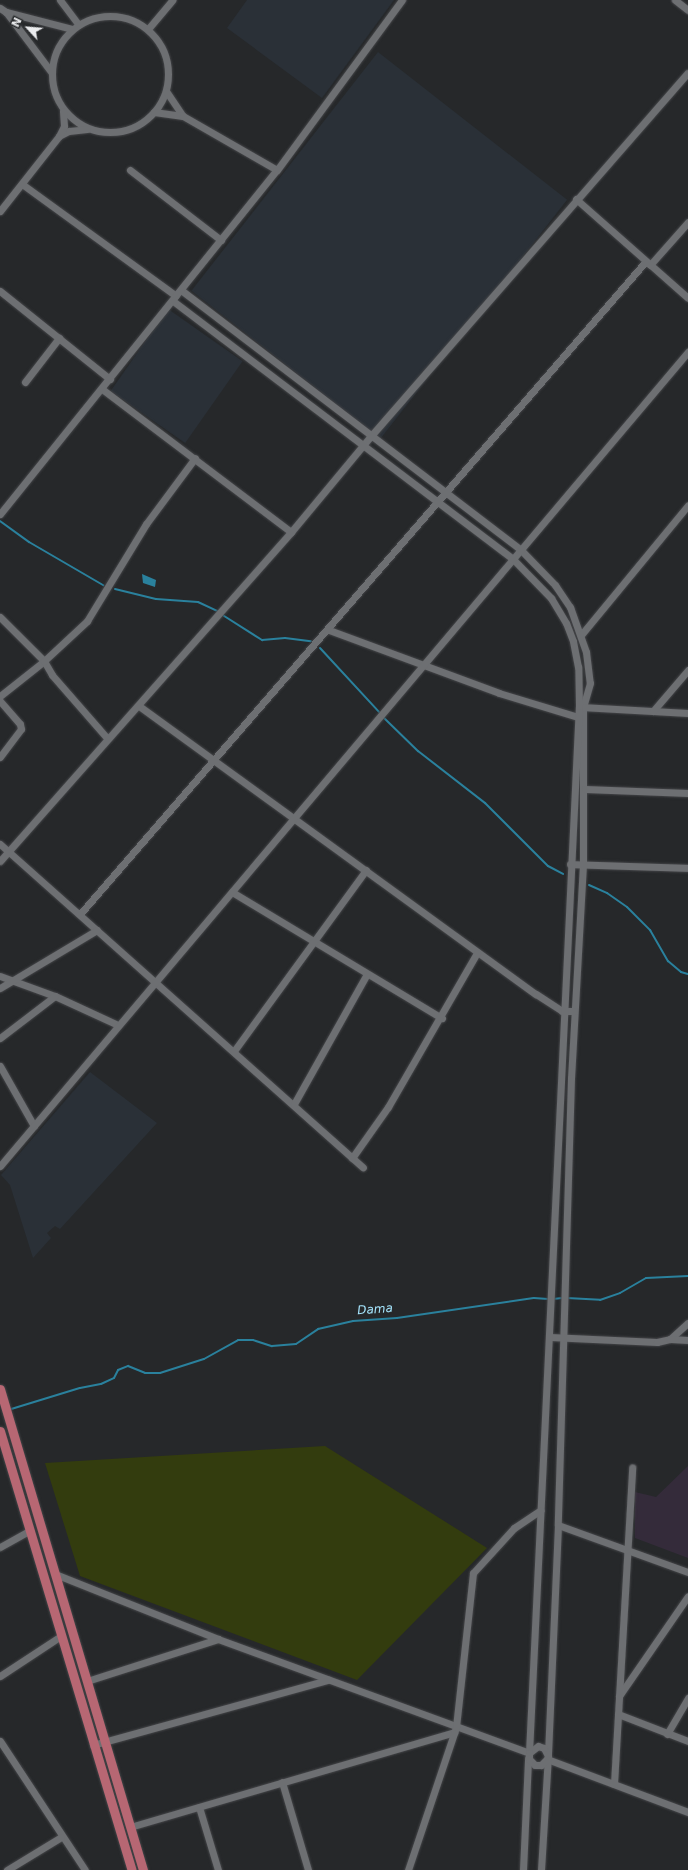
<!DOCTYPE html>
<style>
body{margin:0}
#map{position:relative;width:688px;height:1870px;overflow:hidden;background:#26282a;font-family:"DejaVu Sans",sans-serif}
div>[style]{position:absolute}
.commercial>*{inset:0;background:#342b3a}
.built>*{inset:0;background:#2a3037;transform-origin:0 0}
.green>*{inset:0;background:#333c0e}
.water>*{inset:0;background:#2a819d}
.stream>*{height:2px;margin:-1px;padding:0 1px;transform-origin:1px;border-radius:1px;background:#2a819d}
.roads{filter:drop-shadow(0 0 1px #444548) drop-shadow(0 0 1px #444548)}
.minor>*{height:7px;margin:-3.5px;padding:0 3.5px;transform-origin:3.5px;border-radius:3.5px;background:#6d6f72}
.minor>.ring{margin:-3.5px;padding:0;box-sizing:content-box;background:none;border:7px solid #6d6f72;border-radius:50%}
.major>*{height:9px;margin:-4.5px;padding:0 4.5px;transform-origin:4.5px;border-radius:4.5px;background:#b76773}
span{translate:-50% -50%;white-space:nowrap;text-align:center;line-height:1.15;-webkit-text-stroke:4px #26282a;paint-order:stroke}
.water-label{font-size:12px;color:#a5e5fd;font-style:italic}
.north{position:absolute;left:8px;top:8px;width:40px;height:40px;-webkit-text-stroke:3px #26282a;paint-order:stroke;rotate:296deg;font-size:11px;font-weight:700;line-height:16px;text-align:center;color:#ebecee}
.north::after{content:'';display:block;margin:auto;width:14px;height:18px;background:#ebecee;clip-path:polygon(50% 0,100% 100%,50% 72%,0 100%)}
</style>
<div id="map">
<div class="commercial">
<i style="clip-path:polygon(688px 1466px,688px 1558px,635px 1538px,635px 1492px,656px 1497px)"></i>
</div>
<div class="built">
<i style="clip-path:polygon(247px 0,394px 0,322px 98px,227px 28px)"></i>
<i style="left:378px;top:52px;width:240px;height:303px;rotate:38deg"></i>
<i style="left:168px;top:309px;width:91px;height:100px;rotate:35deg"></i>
<i style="clip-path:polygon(90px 1072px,157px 1123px,60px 1229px,55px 1226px,47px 1233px,51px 1238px,33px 1258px,10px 1185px,1px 1175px)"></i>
</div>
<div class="green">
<i style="clip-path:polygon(325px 1446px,487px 1548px,357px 1680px,80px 1576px,45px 1463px)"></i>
</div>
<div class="water">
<i style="clip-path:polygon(142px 574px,156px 580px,155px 587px,143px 583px)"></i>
</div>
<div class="stream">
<i style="left:0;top:521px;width:36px;rotate:36deg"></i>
<i style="left:29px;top:542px;width:86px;rotate:30.2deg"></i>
<i style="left:115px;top:589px;width:42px;rotate:13.7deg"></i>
<i style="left:156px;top:599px;width:42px;rotate:4.1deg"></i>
<i style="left:198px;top:602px;width:21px;rotate:25deg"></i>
<i style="left:221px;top:614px;width:49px;rotate:32.4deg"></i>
<i style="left:262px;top:640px;width:23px;rotate:-5deg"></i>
<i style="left:285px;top:638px;width:26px;rotate:7deg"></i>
<i style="left:320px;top:648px;width:88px;rotate:47.3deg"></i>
<i style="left:383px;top:717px;width:49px;rotate:44.2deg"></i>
<i style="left:418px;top:751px;width:85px;rotate:37.8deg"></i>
<i style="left:485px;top:803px;width:89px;rotate:45deg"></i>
<i style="left:548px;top:866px;width:17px;rotate:28deg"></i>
<i style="left:589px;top:885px;width:20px;rotate:24deg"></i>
<i style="left:607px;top:893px;width:24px;rotate:35deg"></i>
<i style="left:627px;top:907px;width:33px;rotate:45deg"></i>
<i style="left:650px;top:930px;width:36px;rotate:60deg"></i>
<i style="left:668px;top:961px;width:17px;rotate:40deg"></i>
<i style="left:681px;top:972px;width:7px;rotate:16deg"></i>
<i style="left:567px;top:1298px;width:33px;rotate:3deg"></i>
<i style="left:600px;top:1300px;width:21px;rotate:-19deg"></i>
<i style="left:620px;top:1293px;width:30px;rotate:-30deg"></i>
<i style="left:646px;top:1278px;width:42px;rotate:-2.7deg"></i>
<i style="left:553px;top:1299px;width:9px;rotate:-6deg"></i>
<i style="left:8px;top:1410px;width:75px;rotate:-17deg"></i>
<i style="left:80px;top:1388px;width:21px;rotate:-11deg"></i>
<i style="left:101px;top:1384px;width:14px;rotate:-25deg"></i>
<i style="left:114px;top:1378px;width:9px;rotate:-63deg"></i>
<i style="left:118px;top:1370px;width:11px;rotate:-22deg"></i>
<i style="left:128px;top:1366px;width:18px;rotate:22deg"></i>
<i style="left:145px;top:1373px;width:15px"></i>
<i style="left:160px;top:1373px;width:46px;rotate:-17.7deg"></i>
<i style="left:204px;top:1359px;width:39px;rotate:-29deg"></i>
<i style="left:238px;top:1340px;width:15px"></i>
<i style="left:253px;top:1340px;width:20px;rotate:18deg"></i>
<i style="left:272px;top:1346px;width:24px;rotate:-5deg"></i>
<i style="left:296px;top:1344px;width:27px;rotate:-34deg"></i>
<i style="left:318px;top:1329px;width:36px;rotate:-13deg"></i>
<i style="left:353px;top:1321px;width:44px;rotate:-3.9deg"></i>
<i style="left:397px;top:1318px;width:138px;rotate:-8.3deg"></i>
<i style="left:534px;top:1298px;width:14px;rotate:4deg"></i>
</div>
<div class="roads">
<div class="minor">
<i style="left:60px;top:0;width:31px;rotate:53deg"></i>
<i style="left:675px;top:0;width:16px;rotate:38deg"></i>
<i style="left:0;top:8px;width:7px;rotate:34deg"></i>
<i style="left:6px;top:12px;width:76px;rotate:53deg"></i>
<i style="left:6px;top:12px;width:68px;rotate:14.4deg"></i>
<i class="ring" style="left:52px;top:16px;width:109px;height:109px"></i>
<i style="left:148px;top:29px;width:38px;rotate:-50deg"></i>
<i style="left:166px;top:91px;width:30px;rotate:56deg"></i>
<i style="left:154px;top:112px;width:29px;rotate:8deg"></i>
<i style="left:183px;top:116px;width:108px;rotate:29.9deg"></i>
<i style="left:59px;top:136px;width:11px;rotate:-27deg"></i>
<i style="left:69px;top:131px;width:18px;rotate:-6deg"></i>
<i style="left:130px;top:170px;width:115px;rotate:37.6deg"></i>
<i style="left:22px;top:184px;width:190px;rotate:36deg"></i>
<i style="left:576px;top:199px;width:149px;rotate:41.5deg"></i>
<i style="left:0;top:211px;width:95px;rotate:-51.8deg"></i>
<i style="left:59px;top:136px;width:11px;rotate:-63deg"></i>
<i style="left:64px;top:126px;width:15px;rotate:-94deg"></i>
<i style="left:650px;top:265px;width:57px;rotate:-48.5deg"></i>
<i style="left:181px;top:290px;width:428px;rotate:37.4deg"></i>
<i style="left:521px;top:550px;width:49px;rotate:45.8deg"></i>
<i style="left:555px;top:585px;width:27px;rotate:56deg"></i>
<i style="left:570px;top:607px;width:48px;rotate:70.4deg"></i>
<i style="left:586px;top:652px;width:31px;rotate:83deg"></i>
<i style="left:590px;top:683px;width:26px;rotate:106deg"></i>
<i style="left:583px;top:708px;width:156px;rotate:90deg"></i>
<i style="left:583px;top:864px;width:214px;rotate:93.2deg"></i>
<i style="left:571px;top:1078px;width:447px;rotate:91.7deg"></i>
<i style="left:558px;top:1525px;width:231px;rotate:92.5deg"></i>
<i style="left:0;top:291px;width:141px;rotate:38.7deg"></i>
<i style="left:25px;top:382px;width:56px;rotate:-52.3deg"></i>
<i style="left:102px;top:389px;width:237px;rotate:37.1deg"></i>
<i style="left:0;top:514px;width:442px;rotate:-51.2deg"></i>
<i style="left:277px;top:170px;width:211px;rotate:-53.7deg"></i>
<i style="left:0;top:617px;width:62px;rotate:45deg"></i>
<i style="left:44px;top:661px;width:16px;rotate:60deg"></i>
<i style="left:52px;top:675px;width:84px;rotate:48.9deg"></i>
<i style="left:329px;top:630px;width:181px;rotate:20.3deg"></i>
<i style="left:499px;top:693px;width:83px;rotate:16.9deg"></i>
<i style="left:581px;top:635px;width:168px;rotate:-50.5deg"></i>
<i style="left:0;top:696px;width:56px;rotate:-38.5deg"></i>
<i style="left:44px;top:661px;width:59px;rotate:-42.9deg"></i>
<i style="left:87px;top:621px;width:114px;rotate:-58.7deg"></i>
<i style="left:146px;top:524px;width:82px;rotate:-53.4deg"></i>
<i style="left:0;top:701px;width:30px;rotate:49deg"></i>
<i style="left:20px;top:724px;width:5px;rotate:79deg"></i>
<i style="left:21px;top:729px;width:35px;rotate:127deg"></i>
<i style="left:139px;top:706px;width:490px;rotate:36deg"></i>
<i style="left:536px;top:994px;width:31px;rotate:33deg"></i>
<i style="left:562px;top:1011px;width:12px"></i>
<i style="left:581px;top:707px;width:107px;rotate:3.2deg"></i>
<i style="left:653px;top:711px;width:54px;rotate:-49.5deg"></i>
<i style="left:585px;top:789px;width:103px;rotate:2.2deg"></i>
<i style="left:0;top:844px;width:486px;rotate:41.7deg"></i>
<i style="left:0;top:861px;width:439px;rotate:-48.5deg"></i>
<i style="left:291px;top:532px;width:124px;rotate:-50.3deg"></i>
<i style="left:370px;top:437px;width:483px;rotate:-48.9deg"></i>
<i style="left:570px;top:864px;width:118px;rotate:1.9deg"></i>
<i style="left:232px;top:892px;width:245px;rotate:31deg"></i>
<i style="left:80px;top:914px;width:864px;rotate:-49.08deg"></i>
<i style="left:0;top:976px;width:59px;rotate:20deg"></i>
<i style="left:55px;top:996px;width:69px;rotate:24.7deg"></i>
<i style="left:0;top:988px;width:113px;rotate:-30.9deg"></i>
<i style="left:0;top:1038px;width:69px;rotate:-37.4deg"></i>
<i style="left:234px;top:1051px;width:224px;rotate:-53.9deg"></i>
<i style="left:0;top:1066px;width:69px;rotate:60.5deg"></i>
<i style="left:294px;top:1104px;width:149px;rotate:-60.7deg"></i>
<i style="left:352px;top:1158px;width:62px;rotate:-54.8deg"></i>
<i style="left:388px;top:1107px;width:178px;rotate:-60deg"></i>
<i style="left:0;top:1166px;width:1066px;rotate:-49.8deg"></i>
<i style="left:550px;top:1337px;width:107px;rotate:2.7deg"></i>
<i style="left:657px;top:1342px;width:13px;rotate:-13deg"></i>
<i style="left:670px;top:1339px;width:24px;rotate:-42deg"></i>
<i style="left:670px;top:1339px;width:18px;rotate:3deg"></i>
<i style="left:558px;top:1525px;width:138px;rotate:19.9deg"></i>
<i style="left:0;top:1547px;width:33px;rotate:-29deg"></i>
<i style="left:55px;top:1574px;width:175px;rotate:21.7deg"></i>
<i style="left:218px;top:1639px;width:331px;rotate:20.1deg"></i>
<i style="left:529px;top:1753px;width:1048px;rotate:-87.27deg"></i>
<i style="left:579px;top:706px;width:39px;rotate:-91deg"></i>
<i style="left:578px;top:667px;width:26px;rotate:-101deg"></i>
<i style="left:573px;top:641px;width:19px;rotate:-111deg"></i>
<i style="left:566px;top:623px;width:29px;rotate:-121deg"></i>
<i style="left:551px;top:598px;width:54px;rotate:-134.3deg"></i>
<i style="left:513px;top:559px;width:427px;rotate:-142.8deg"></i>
<i style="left:0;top:1676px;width:73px;rotate:-33.3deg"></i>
<i style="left:87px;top:1681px;width:138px;rotate:-17.8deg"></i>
<i style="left:619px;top:1696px;width:121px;rotate:-55.4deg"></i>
<i style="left:618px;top:1714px;width:75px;rotate:21.1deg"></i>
<i style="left:667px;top:1734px;width:42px;rotate:-59.7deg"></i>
<i style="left:0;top:1741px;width:154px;rotate:56.6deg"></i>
<i style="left:93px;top:1745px;width:244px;rotate:-15.5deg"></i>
<i style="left:547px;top:1759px;width:151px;rotate:20.6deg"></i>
<i style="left:282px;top:1782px;width:92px;rotate:73.5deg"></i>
<i style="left:614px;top:1784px;width:317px;rotate:-86.7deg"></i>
<i style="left:199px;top:1807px;width:66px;rotate:73.2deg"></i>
<i style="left:130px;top:1827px;width:338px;rotate:-16.3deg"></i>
<i style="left:7px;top:1870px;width:63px;rotate:-31.4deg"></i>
<i style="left:408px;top:1870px;width:151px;rotate:-71.4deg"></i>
<i style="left:456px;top:1727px;width:155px;rotate:-83.7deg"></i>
<i style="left:473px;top:1573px;width:61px;rotate:-47.7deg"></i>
<i style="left:514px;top:1528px;width:32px;rotate:-34deg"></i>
<i style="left:523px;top:1870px;width:112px;rotate:-87.4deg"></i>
<i style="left:541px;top:1870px;width:114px;rotate:-86.5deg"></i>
<i style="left:548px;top:1756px;width:9px;rotate:-117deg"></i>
<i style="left:544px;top:1748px;width:6px;rotate:-162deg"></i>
<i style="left:538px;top:1746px;width:11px;rotate:142deg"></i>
<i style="left:529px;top:1753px;width:6px;rotate:90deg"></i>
<i style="left:529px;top:1759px;width:8px;rotate:45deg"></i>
<i style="left:535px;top:1765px;width:6px"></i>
<i style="left:541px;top:1765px;width:8px;rotate:-45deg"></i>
</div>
<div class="major">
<i style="left:0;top:1389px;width:502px;rotate:73.44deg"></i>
<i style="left:0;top:1431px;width:458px;rotate:73.3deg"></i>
</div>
</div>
<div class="water-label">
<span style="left:375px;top:1310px;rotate:-4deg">Dama</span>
</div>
<div class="north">N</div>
</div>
